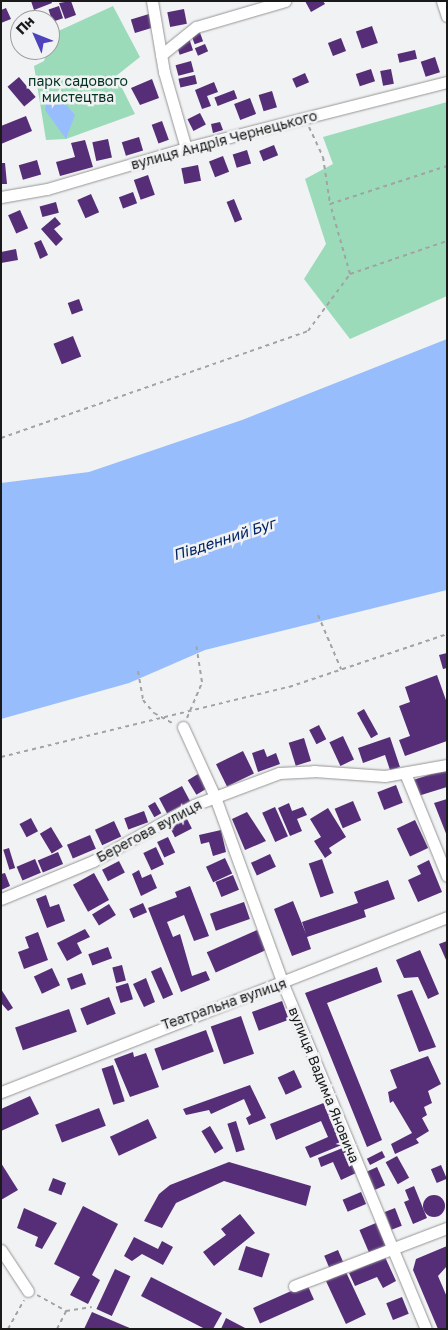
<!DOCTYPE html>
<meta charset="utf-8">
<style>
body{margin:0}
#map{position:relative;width:448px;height:1330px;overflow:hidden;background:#f1f2f3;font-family:"Golos Text",sans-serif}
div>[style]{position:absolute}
.green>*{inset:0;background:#9bdbba}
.water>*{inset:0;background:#98bdfc}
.building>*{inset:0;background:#552e77;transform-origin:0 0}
.round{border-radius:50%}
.path>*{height:2px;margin-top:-1px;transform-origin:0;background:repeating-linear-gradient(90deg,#a2a3a3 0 4px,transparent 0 8px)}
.roads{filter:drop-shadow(0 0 1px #959596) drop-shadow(0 0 1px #959596)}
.minor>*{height:11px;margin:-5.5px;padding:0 5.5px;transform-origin:5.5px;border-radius:5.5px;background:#fff}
span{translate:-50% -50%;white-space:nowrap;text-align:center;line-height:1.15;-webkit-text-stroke:5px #f1f2f3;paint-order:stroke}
.park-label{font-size:14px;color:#01321f}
.street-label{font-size:14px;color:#1a1a1a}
.water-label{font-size:15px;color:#002364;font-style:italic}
.frame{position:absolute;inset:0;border:2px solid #1a1a1a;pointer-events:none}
.north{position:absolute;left:10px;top:10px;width:50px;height:50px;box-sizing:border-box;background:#f1f2f3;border:1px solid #9b9c9c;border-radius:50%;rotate:314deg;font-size:14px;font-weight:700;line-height:20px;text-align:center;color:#1a1a1a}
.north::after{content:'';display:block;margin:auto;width:18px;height:22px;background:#4f43bb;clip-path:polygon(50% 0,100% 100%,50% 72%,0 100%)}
</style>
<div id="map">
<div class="green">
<i style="clip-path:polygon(113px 6px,140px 57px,116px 76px,135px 114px,66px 139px,46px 140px,34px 66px,44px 61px,54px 33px)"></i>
<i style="clip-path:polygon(447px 102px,447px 296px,350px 339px,304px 279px,326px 244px,305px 179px,333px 164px,323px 137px)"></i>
</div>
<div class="water">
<i style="clip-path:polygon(60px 98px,75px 115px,66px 139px,45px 110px,47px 99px)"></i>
<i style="clip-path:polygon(447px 339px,447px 590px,205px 650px,129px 683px,1px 719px,1px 483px,89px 472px,242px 420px)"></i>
</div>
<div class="building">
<i style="clip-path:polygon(31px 1px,51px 1px,52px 3px,34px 10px)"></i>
<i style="clip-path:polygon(71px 1px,76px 15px,65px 19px,59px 3px)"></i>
<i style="clip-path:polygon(305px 1px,323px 1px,325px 4px,311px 12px)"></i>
<i style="left:59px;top:6px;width:13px;height:11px;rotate:72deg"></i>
<i style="clip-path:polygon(6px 8px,11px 19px,1px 23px,1px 10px)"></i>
<i style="left:184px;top:9px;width:15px;height:17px;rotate:79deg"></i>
<i style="left:149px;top:14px;width:14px;height:19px;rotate:73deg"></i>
<i style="left:372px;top:26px;width:18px;height:17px;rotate:71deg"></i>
<i style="left:199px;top:30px;width:12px;height:9px;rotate:70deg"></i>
<i style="left:189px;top:38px;width:13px;height:14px;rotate:72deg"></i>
<i style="left:341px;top:38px;width:14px;height:14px;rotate:69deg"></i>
<i style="left:205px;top:44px;width:8px;height:11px;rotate:67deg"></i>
<i style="left:415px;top:50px;width:9px;height:18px;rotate:77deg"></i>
<i style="left:435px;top:57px;width:16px;height:15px;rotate:72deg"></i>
<i style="left:191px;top:61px;width:11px;height:16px;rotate:75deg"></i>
<i style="left:371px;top:69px;width:13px;height:16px;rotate:72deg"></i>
<i style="left:391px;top:69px;width:15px;height:11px;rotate:79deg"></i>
<i style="left:305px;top:73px;width:10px;height:14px;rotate:66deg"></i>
<i style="left:195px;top:75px;width:9px;height:17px;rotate:77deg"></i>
<i style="left:19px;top:77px;width:26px;height:15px;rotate:50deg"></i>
<i style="clip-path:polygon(152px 79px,159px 98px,140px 105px,131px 88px)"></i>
<i style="clip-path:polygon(214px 82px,218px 92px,207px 96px,211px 106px,202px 109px,195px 90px)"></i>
<i style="left:234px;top:90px;width:9px;height:21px;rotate:69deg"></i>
<i style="left:272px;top:91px;width:17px;height:14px;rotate:73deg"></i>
<i style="left:250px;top:98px;width:17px;height:17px;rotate:69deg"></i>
<i style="left:200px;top:113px;width:13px;height:14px;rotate:63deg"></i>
<i style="clip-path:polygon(26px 116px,32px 131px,1px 144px,1px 126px)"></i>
<i style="left:162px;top:121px;width:20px;height:11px;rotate:70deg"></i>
<i style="clip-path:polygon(220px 122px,223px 130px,213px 133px,211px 124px)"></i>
<i style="left:139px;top:137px;width:14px;height:18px;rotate:73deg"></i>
<i style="left:108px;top:139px;width:19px;height:16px;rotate:78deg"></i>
<i style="clip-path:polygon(85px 140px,93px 167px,60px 176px,56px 162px,75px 157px,71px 143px)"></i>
<i style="left:274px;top:145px;width:11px;height:16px;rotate:68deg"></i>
<i style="left:247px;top:150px;width:14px;height:15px;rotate:73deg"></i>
<i style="left:223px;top:156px;width:17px;height:15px;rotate:69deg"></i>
<i style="left:37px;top:160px;width:15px;height:19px;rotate:74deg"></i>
<i style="clip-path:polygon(1px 163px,5px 163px,7px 184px,1px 184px)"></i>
<i style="left:198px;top:165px;width:16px;height:17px;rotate:79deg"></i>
<i style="left:148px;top:175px;width:21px;height:15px;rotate:71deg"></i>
<i style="left:133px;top:192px;width:12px;height:15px;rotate:70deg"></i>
<i style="left:91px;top:194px;width:20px;height:15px;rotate:66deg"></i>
<i style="left:234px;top:199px;width:22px;height:8px;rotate:68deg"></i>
<i style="left:56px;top:202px;width:11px;height:17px;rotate:75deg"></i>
<i style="left:20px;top:210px;width:20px;height:13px;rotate:66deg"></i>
<i style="clip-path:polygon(55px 217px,61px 224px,54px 229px,63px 239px,56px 246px,41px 229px)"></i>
<i style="clip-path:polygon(41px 240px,48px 255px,40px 259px,34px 243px)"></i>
<i style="clip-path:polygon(16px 249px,18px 260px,1px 263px,1px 252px)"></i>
<i style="left:79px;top:299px;width:12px;height:12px;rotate:70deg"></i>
<i style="left:73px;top:336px;width:22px;height:21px;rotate:68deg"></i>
<i style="clip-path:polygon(447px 653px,447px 668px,443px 669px,439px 655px)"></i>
<i style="clip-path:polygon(437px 675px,447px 703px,447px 741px,405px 756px,399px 740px,410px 736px,399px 706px,410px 702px,405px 687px)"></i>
<i style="left:364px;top:709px;width:29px;height:8px;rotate:61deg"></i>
<i style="left:319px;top:725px;width:16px;height:11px;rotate:63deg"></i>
<i style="left:343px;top:736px;width:26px;height:15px;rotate:65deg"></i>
<i style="clip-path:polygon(390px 737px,400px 767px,390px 770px,385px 755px,363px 763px,358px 748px)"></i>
<i style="left:304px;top:738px;width:24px;height:16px;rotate:73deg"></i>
<i style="clip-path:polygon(264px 749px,267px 757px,276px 753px,280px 764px,258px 772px,252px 753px)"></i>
<i style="left:243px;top:751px;width:25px;height:30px;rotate:64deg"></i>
<i style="clip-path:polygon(447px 769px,447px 787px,418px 796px,413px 780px)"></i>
<i style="left:198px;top:774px;width:17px;height:12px;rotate:59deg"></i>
<i style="left:396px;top:785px;width:19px;height:20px;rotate:69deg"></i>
<i style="left:182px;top:786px;width:17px;height:26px;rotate:62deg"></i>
<i style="clip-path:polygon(447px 799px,447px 836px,434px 803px)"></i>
<i style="left:353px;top:801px;width:21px;height:20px;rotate:67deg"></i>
<i style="left:155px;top:802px;width:13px;height:8px;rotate:61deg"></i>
<i style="clip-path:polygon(289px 803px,292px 811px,303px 807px,307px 815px,297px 819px,302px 831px,290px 836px,278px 808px)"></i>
<i style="left:275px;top:807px;width:32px;height:14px;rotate:66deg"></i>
<i style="clip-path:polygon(328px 808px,346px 837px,329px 848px,332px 853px,325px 858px,314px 841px,321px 837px,310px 819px)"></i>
<i style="left:144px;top:811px;width:12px;height:21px;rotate:70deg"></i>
<i style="clip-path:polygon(247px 812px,266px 841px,245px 850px,232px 819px)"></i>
<i style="left:186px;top:817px;width:13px;height:19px;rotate:63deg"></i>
<i style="left:31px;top:818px;width:15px;height:13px;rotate:62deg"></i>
<i style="left:415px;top:820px;width:31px;height:20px;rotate:65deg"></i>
<i style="left:114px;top:821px;width:17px;height:21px;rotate:65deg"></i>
<i style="left:51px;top:827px;width:23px;height:13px;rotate:59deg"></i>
<i style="clip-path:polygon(221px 830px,226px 852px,213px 856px,209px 842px,201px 844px,199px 835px)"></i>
<i style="left:90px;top:835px;width:15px;height:25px;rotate:67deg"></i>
<i style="left:168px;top:837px;width:17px;height:12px;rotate:65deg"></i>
<i style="left:156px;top:847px;width:19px;height:14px;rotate:65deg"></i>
<i style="left:9px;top:848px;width:21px;height:6px;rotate:73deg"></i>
<i style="left:58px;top:852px;width:13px;height:22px;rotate:67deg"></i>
<i style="left:270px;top:854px;width:14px;height:21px;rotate:65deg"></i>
<i style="left:225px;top:858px;width:17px;height:21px;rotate:65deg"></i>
<i style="left:35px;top:859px;width:15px;height:20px;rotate:67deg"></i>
<i style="left:322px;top:859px;width:36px;height:14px;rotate:71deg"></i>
<i style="clip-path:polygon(429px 860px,442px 892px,418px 902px,408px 880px,421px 874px,417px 866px)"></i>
<i style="left:119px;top:861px;width:13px;height:19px;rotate:63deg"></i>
<i style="clip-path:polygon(139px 870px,142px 878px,151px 874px,157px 888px,141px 896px,132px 874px)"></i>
<i style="clip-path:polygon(5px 873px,10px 886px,1px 890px,1px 874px)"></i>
<i style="left:94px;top:873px;width:31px;height:24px;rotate:61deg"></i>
<i style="left:233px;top:875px;width:16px;height:19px;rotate:68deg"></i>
<i style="clip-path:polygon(388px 880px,395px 899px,364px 910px,366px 917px,307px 937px,311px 949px,292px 956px,274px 909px,293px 901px,306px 934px,302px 922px,358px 903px,354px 892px)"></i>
<i style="clip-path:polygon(190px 886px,209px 936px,194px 941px,184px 915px,167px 922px,173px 937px,180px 934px,192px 976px,206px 971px,210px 980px,181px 992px,148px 908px,177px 897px,175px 892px)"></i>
<i style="clip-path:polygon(46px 895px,50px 907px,59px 904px,65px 921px,47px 928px,36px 899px)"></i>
<i style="left:244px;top:902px;width:18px;height:36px;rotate:71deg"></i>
<i style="left:143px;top:903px;width:10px;height:15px;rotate:66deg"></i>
<i style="left:109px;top:904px;width:13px;height:20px;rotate:58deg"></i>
<i style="clip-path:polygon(85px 929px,90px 937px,77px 943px,82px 953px,67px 961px,57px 943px)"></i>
<i style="left:257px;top:930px;width:22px;height:55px;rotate:66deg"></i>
<i style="clip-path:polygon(38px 932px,48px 960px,24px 969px,18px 952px,29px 948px,25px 937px)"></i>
<i style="clip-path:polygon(447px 941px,447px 962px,439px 944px)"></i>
<i style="left:108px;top:947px;width:12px;height:21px;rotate:70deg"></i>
<i style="clip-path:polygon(420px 950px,439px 994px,428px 999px,418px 977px,404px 978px,396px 960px)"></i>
<i style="left:122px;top:965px;width:16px;height:10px;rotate:76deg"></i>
<i style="left:161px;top:967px;width:30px;height:11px;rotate:66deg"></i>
<i style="clip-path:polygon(377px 967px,382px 982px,327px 1003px,382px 1140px,367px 1147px,305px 993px)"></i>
<i style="left:52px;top:968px;width:19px;height:20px;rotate:65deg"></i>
<i style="left:82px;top:973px;width:12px;height:16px;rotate:70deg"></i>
<i style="clip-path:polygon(146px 978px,155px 1002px,144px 1007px,133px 984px)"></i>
<i style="left:128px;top:983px;width:17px;height:13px;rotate:73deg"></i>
<i style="clip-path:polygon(1px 989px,13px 1008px,8px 1011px,1px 1003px)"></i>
<i style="clip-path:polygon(412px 990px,436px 1047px,419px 1052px,397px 995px)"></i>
<i style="left:109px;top:997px;width:18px;height:31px;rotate:68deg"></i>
<i style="left:282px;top:1001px;width:20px;height:32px;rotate:70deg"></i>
<i style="left:69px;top:1009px;width:24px;height:57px;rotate:71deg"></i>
<i style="left:241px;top:1016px;width:40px;height:32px;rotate:71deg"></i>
<i style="left:206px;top:1030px;width:23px;height:55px;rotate:70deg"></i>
<i style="clip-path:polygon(133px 1052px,134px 1057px,146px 1053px,159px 1087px,130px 1097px,114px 1059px)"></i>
<i style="clip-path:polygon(428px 1056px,441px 1084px,428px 1091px,432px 1103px,424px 1107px,427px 1115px,422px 1118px,429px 1131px,416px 1139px,419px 1143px,395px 1154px,391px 1144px,412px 1133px,393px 1101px,390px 1103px,388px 1092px,397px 1088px,390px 1070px)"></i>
<i style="left:113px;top:1065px;width:38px;height:12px;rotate:72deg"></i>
<i style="left:294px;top:1070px;width:19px;height:18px;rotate:65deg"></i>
<i style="clip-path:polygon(250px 1085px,266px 1118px,249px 1125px,246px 1118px,251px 1115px,244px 1099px,211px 1114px,209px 1110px,186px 1115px,183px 1109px)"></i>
<i style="clip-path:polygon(30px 1096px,39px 1114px,1px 1131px,1px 1109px)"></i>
<i style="clip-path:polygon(326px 1102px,344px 1144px,310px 1158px,305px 1147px,328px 1137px,321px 1121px,276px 1140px,270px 1124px)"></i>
<i style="left:99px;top:1108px;width:19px;height:47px;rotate:69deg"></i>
<i style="left:148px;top:1119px;width:21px;height:42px;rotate:65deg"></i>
<i style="left:236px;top:1121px;width:30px;height:9px;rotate:73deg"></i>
<i style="left:210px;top:1126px;width:26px;height:10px;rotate:59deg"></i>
<i style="clip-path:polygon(345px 1147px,356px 1173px,341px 1180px,333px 1162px,321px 1167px,318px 1158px)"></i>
<i style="left:382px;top:1151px;width:7px;height:17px;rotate:63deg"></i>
<i style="left:397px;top:1156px;width:25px;height:13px;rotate:61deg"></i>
<i style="clip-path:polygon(229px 1162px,311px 1186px,306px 1206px,224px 1181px,176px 1203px,162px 1228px,144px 1221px,159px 1194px,170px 1185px)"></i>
<i style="clip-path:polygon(1px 1163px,18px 1190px,1px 1200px)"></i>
<i style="left:441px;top:1165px;width:15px;height:11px;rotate:67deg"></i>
<i style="left:377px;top:1167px;width:20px;height:12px;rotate:66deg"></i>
<i style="left:53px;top:1178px;width:14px;height:13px;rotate:21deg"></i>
<i style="clip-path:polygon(414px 1186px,427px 1218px,413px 1224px,404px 1202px,409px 1200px,405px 1190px)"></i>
<i style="left:361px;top:1192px;width:13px;height:20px;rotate:67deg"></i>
<i class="round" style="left:423px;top:1195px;width:22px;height:22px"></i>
<i style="clip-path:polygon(83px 1206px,118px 1224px,92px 1275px,100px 1280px,88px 1304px,70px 1295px,80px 1277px,54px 1264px)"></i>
<i style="clip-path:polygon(24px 1208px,57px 1223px,42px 1249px,35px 1246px,38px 1237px,17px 1228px)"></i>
<i style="left:395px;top:1208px;width:19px;height:11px;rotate:69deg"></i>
<i style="clip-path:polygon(240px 1214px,255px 1233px,214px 1266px,203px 1252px,226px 1235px,221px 1229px)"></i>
<i style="left:376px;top:1223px;width:25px;height:18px;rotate:67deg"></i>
<i style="clip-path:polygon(134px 1237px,158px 1249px,162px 1241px,173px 1247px,163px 1265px,142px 1254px,132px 1261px,124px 1256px)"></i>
<i style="left:246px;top:1246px;width:25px;height:25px;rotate:18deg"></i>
<i style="clip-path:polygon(447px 1246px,447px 1266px,438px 1276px,447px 1297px,447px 1329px,438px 1329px,413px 1270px,416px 1259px)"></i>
<i style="left:338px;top:1250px;width:15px;height:15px;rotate:67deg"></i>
<i style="clip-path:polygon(385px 1257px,396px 1281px,383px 1288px,377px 1277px,355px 1286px,349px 1273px)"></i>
<i style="left:115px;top:1269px;width:17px;height:44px;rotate:25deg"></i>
<i style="left:346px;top:1272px;width:47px;height:22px;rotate:65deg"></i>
<i style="clip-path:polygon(151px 1277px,222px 1313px,213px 1329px,205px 1329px,141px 1296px)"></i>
<i style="left:307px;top:1284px;width:17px;height:59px;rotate:66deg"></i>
<i style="left:402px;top:1297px;width:18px;height:17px;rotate:68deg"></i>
<i style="clip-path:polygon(92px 1312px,132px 1329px,84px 1329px)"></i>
<i style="clip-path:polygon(226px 1318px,247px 1329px,221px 1329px)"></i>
</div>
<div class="path">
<i style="left:309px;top:127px;width:33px;rotate:65deg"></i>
<i style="left:323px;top:157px;width:48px;rotate:81.5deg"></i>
<i style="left:350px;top:274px;width:73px;rotate:-105.9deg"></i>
<i style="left:330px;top:204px;width:123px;rotate:-18deg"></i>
<i style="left:1px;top:438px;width:325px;rotate:-19.2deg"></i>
<i style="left:308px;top:331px;width:71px;rotate:-53.6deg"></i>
<i style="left:350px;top:274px;width:102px;rotate:-18.8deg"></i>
<i style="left:318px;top:615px;width:59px;rotate:66.9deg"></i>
<i style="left:138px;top:671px;width:29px;rotate:80deg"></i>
<i style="left:143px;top:700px;width:17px;rotate:50deg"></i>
<i style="left:154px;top:713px;width:23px;rotate:29deg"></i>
<i style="left:187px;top:718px;width:39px;rotate:-67deg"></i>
<i style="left:202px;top:682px;width:36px;rotate:-99deg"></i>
<i style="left:1px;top:757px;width:296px;rotate:-13.7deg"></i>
<i style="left:289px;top:687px;width:167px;rotate:-18.5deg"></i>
<i style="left:37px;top:1295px;width:33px;rotate:29deg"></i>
<i style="left:8px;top:1329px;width:33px;rotate:-61deg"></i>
<i style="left:57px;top:1329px;width:20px;rotate:-63deg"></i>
<i style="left:66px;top:1311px;width:26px;rotate:-9deg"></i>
</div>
<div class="roads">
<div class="minor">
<i style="left:152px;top:1px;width:72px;rotate:80.4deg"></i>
<i style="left:164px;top:72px;width:79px;rotate:73.9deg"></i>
<i style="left:442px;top:1px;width:16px;rotate:72deg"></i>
<i style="left:161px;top:55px;width:45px;rotate:-38.7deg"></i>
<i style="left:196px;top:27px;width:93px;rotate:-16.3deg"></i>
<i style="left:1px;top:197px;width:47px;rotate:-9.9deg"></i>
<i style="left:47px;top:189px;width:145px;rotate:-16.4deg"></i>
<i style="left:186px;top:148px;width:269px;rotate:-14.2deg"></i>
<i style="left:183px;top:727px;width:77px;rotate:65.4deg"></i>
<i style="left:215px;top:797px;width:199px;rotate:70deg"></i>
<i style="left:283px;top:984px;width:373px;rotate:67.5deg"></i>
<i style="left:405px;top:773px;width:111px;rotate:67.8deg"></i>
<i style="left:1px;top:899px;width:100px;rotate:-22.4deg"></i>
<i style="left:93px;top:861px;width:115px;rotate:-29deg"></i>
<i style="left:194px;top:805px;width:91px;rotate:-20.6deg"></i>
<i style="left:279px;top:773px;width:35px;rotate:-3deg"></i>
<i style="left:314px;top:771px;width:71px;rotate:4deg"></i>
<i style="left:385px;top:776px;width:63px;rotate:-10.1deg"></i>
<i style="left:1px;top:1092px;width:479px;rotate:-21.4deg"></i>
<i style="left:1px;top:1250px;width:49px;rotate:56.6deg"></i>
<i style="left:294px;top:1286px;width:164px;rotate:-20.8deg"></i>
</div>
</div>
<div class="park-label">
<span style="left:78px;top:89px">парк садового<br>мистецтва</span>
</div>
<div class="street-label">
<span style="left:224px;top:140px;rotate:-15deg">вулиця Андрія Чернецького</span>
<span style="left:149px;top:831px;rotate:-28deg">Берегова вулиця</span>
<span style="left:224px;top:1004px;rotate:-19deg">Театральна вулиця</span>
<span style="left:324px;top:1085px;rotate:68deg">вулиця Вадима Яновича</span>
</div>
<div class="water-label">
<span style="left:224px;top:539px;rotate:-18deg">Південний Буг</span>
</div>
<div class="frame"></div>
<div class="north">Пн</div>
</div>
